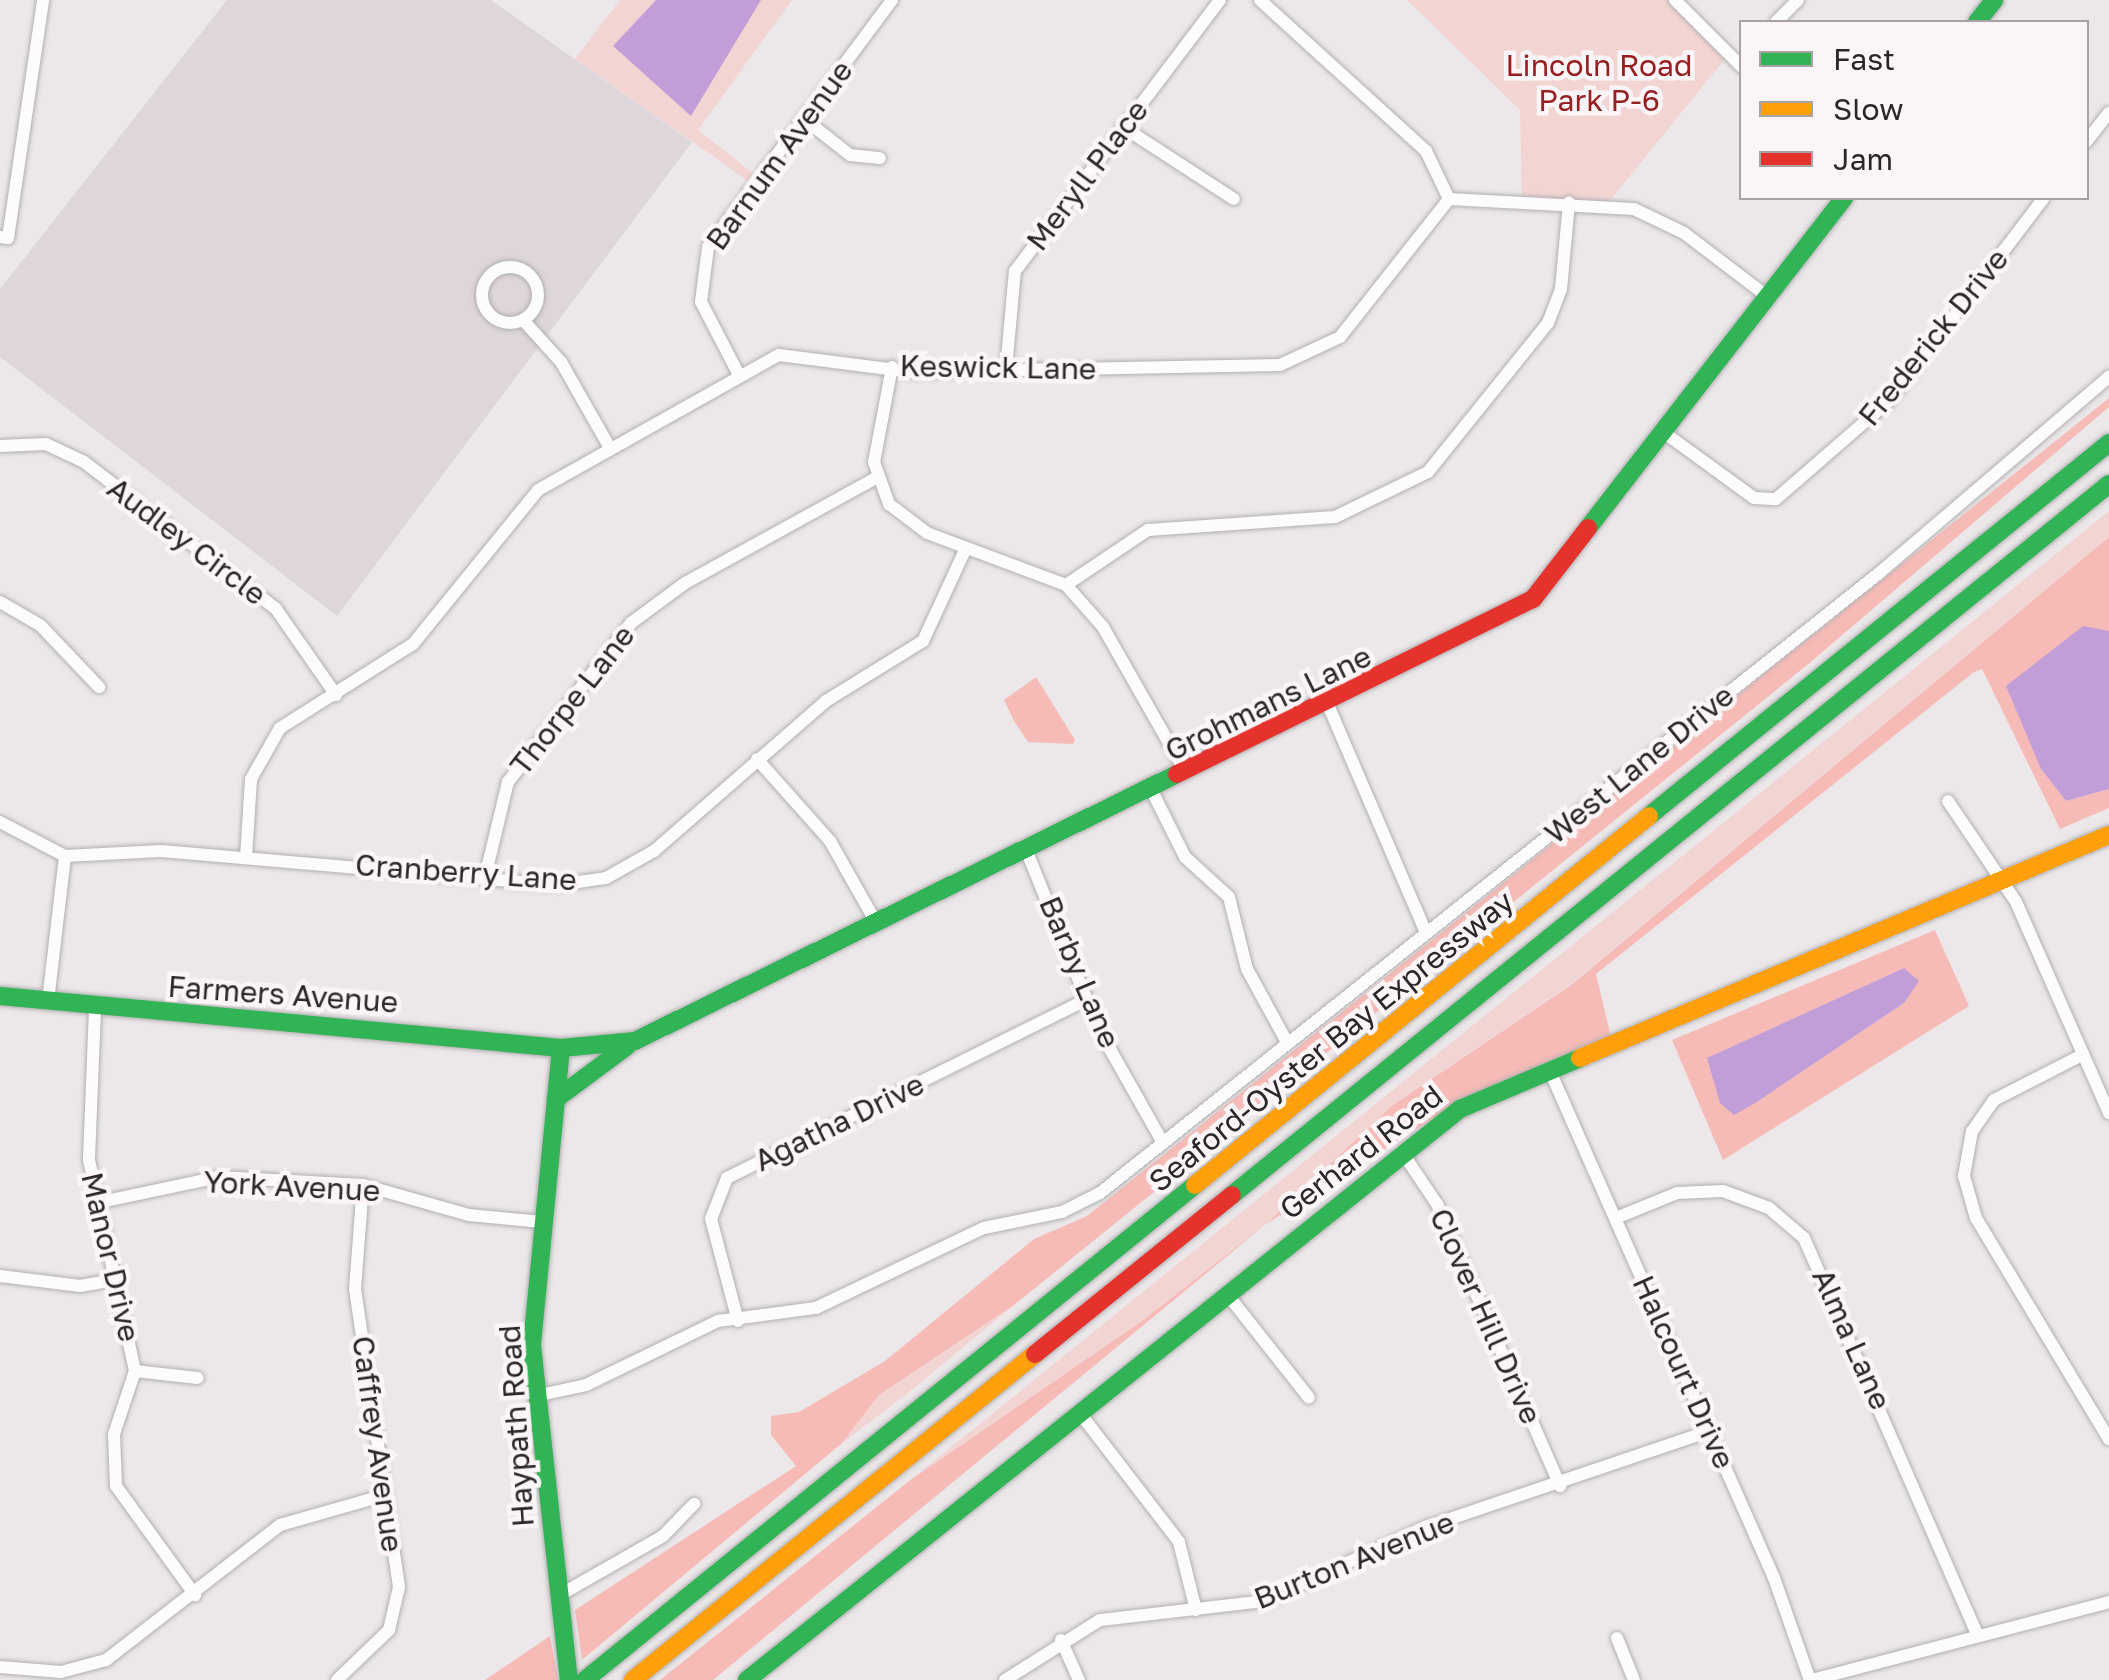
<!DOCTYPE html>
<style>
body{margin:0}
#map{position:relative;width:2109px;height:1680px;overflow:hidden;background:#ece8ea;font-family:"Golos Text",sans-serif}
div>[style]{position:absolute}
.built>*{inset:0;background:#ded6db}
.green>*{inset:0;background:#f2d5d3}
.forest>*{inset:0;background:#f6bbb7}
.water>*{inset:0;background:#c19ed7}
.roads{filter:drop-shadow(0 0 2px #b2afb1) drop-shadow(0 0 2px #b2afb1)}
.street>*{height:12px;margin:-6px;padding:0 6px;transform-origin:6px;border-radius:6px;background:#fcfcfc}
.street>.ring{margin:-6px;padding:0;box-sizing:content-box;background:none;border:12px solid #fcfcfc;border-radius:50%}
.fast>*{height:18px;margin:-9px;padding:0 9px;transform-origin:9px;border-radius:9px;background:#30b455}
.slow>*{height:18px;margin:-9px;padding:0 9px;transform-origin:9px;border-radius:9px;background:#ff9f0a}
.jam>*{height:18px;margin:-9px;padding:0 9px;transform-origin:9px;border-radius:9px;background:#e5322d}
span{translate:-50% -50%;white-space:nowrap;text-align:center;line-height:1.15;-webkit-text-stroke:9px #fbf5f7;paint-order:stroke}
.park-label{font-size:30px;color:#971f21}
.street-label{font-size:30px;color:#2a2728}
.legend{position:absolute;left:1739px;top:20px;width:350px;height:180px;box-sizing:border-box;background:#fbf5f7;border:2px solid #a7a3a4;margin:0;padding:12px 18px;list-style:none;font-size:30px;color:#2a2728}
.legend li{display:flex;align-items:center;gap:20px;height:50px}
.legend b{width:50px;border:2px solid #a7a3a4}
</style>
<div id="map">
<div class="built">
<i style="clip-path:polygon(227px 0,491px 0,692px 142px,337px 616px,0 357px,0 289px)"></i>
</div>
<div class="green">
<i style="clip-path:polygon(620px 0,792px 0,698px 130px,754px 174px,748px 181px,575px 59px)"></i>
<i style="clip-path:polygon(1407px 0,1675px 0,1729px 54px,1608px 203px,1522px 199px,1520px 110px)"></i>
<i style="clip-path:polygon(2109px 511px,2109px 537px,1570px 985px,1393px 1105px,1266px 1224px,1142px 1321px,909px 1481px)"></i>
<i style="clip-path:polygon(1014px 1305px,908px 1393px,841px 1444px,879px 1395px)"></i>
</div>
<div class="forest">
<i style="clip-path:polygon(2109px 398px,2109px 407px,1806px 666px,1014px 1305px,879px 1395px,841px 1444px,582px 1660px,575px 1610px,796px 1466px,771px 1435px,771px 1416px,799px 1412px,885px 1361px,1034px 1239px,1087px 1216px)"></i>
<i style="clip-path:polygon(2109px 537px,2109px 631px,2041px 769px,2066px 801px,2109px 789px,2109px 808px,2060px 829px,1982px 669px,1974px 672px,1596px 974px,1611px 1037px,1456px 1104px,1266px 1224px,713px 1680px,660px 1680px,909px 1481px,1142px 1321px,1266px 1224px,1393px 1105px,1571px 985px)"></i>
<i style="clip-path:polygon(1036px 677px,1075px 740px,1073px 744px,1028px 742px,1014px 721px,1004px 700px)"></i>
<i style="clip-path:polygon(evenodd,1935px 930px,1969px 1006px,1723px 1160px,1672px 1040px,1935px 930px,1904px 968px,1904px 1003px,1757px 1102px,1708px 1058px,1904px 968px)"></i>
<i style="clip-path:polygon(550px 1636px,558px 1680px,485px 1680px)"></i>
</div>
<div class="water">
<i style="clip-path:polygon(656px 0,761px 0,691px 116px,613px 46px)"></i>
<i style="clip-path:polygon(2083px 626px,2109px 631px,2109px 789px,2066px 801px,2041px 769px,2006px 686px)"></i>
<i style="clip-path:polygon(1904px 968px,1919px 981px,1904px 1003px,1757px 1102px,1734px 1115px,1720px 1103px,1707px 1058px)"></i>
</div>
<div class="roads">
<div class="street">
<i style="left:1260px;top:0;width:224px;rotate:42.3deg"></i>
<i style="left:1426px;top:151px;width:53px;rotate:64.4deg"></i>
<i style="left:1675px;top:0;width:95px;rotate:45deg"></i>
<i style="left:1776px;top:22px;width:31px;rotate:-45deg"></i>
<i style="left:803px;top:118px;width:60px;rotate:38.2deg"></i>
<i style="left:850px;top:155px;width:30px;rotate:6deg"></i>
<i style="left:1123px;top:127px;width:132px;rotate:33deg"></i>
<i style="left:2086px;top:142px;width:37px;rotate:-52deg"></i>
<i style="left:0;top:237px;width:8px;rotate:7deg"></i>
<i style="left:8px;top:238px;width:241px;rotate:-81.6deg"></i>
<i class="ring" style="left:482px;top:267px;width:44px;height:44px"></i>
<i style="left:523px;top:320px;width:57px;rotate:47.9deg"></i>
<i style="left:561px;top:362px;width:97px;rotate:60.3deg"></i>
<i style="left:892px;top:367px;width:97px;rotate:100.7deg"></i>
<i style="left:874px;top:462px;width:45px;rotate:70.3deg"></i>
<i style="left:889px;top:504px;width:48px;rotate:37.3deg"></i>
<i style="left:927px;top:533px;width:148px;rotate:20.5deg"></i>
<i style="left:1066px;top:585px;width:56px;rotate:48.6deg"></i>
<i style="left:1103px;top:627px;width:168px;rotate:60.4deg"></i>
<i style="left:1006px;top:369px;width:98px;rotate:-84.8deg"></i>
<i style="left:1015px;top:271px;width:340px;rotate:-52.9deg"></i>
<i style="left:738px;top:373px;width:80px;rotate:-117.5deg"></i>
<i style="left:701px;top:302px;width:55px;rotate:-82.7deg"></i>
<i style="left:708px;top:247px;width:308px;rotate:-53.3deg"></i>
<i style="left:1666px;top:434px;width:109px;rotate:36deg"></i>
<i style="left:1754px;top:498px;width:22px;rotate:3deg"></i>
<i style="left:1776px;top:499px;width:151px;rotate:-41deg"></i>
<i style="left:1890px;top:400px;width:254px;rotate:-52.7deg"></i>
<i style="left:0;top:446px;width:46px;rotate:-2.5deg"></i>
<i style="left:46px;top:444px;width:42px;rotate:25.3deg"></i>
<i style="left:84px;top:462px;width:242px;rotate:37.4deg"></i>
<i style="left:276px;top:609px;width:105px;rotate:55.1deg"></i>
<i style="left:1066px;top:585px;width:99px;rotate:-33.9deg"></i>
<i style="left:1148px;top:530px;width:187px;rotate:-4deg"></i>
<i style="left:1335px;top:517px;width:103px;rotate:-25.8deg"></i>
<i style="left:1428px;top:472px;width:191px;rotate:-51.2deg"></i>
<i style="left:1548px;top:323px;width:36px;rotate:-69deg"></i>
<i style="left:1561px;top:289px;width:87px;rotate:-84.7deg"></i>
<i style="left:0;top:602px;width:46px;rotate:29.9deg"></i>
<i style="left:40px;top:625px;width:86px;rotate:46.4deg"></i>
<i style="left:1328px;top:705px;width:248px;rotate:66.7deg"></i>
<i style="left:757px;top:759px;width:110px;rotate:48.3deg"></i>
<i style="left:830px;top:841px;width:95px;rotate:60.5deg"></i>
<i style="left:1152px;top:791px;width:74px;rotate:63.4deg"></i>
<i style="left:1185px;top:857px;width:59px;rotate:42.3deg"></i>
<i style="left:1229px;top:897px;width:74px;rotate:76deg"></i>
<i style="left:1247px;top:969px;width:85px;rotate:61.3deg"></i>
<i style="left:1948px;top:801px;width:122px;rotate:56deg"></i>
<i style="left:2016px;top:902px;width:231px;rotate:66.2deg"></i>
<i style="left:0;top:822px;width:73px;rotate:27.6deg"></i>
<i style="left:1027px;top:852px;width:190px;rotate:68deg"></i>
<i style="left:1098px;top:1028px;width:132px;rotate:60.5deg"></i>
<i style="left:65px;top:856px;width:96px;rotate:-3deg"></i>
<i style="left:161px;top:851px;width:397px;rotate:4.9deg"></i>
<i style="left:557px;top:885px;width:49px;rotate:-8.1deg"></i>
<i style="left:606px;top:878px;width:55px;rotate:-29.4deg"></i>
<i style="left:654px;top:851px;width:228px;rotate:-41.1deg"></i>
<i style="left:826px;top:701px;width:114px;rotate:-31.7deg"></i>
<i style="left:923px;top:641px;width:102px;rotate:-65.2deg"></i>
<i style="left:246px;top:857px;width:78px;rotate:-86.3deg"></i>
<i style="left:251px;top:779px;width:59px;rotate:-60.4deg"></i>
<i style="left:280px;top:728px;width:157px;rotate:-32.3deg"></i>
<i style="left:413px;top:644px;width:198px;rotate:-50.9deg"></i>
<i style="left:538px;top:490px;width:276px;rotate:-29.3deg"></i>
<i style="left:779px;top:355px;width:134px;rotate:7.3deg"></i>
<i style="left:912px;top:372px;width:368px;rotate:-1.1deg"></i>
<i style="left:1280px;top:365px;width:66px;rotate:-25deg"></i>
<i style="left:1340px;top:337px;width:176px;rotate:-51.7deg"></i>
<i style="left:1449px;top:199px;width:185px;rotate:3.1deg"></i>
<i style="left:1634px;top:209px;width:55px;rotate:25.6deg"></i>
<i style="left:1684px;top:233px;width:106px;rotate:37.3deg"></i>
<i style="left:485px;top:877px;width:98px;rotate:-76.4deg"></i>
<i style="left:508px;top:782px;width:201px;rotate:-52.3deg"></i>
<i style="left:631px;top:623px;width:67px;rotate:-36.5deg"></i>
<i style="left:685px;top:583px;width:218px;rotate:-28.8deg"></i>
<i style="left:48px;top:1001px;width:146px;rotate:-83.3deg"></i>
<i style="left:95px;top:1009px;width:151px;rotate:92.3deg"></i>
<i style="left:89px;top:1160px;width:216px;rotate:77.7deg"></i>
<i style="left:135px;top:1371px;width:66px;rotate:108.4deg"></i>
<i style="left:114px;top:1434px;width:52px;rotate:87.8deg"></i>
<i style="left:116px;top:1486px;width:135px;rotate:54.1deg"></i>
<i style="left:2082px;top:1055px;width:99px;rotate:152.9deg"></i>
<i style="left:1994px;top:1100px;width:38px;rotate:125deg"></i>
<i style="left:1972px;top:1131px;width:46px;rotate:100.1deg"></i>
<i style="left:1964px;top:1176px;width:44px;rotate:74.1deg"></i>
<i style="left:1976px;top:1218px;width:258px;rotate:59deg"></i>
<i style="left:1549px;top:1069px;width:557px;rotate:66.15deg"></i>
<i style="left:1774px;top:1578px;width:108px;rotate:70.6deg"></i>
<i style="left:1402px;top:1152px;width:63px;rotate:56.1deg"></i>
<i style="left:1437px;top:1204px;width:308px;rotate:66.4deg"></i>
<i style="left:101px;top:1202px;width:121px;rotate:-12deg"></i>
<i style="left:219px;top:1177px;width:144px;rotate:3.2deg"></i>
<i style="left:363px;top:1185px;width:110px;rotate:15.8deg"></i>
<i style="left:469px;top:1215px;width:73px;rotate:5.5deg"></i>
<i style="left:1616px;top:1218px;width:66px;rotate:-22.3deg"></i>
<i style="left:1677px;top:1193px;width:46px;rotate:-2.5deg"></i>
<i style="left:1723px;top:1191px;width:49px;rotate:20.3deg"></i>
<i style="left:1769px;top:1208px;width:46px;rotate:40.6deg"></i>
<i style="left:1804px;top:1238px;width:432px;rotate:66.4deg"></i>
<i style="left:0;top:1276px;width:81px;rotate:7.1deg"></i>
<i style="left:80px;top:1286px;width:39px;rotate:-10deg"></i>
<i style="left:1227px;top:1294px;width:132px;rotate:51.7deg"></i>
<i style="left:738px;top:1321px;width:106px;rotate:-104.8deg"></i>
<i style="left:711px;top:1219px;width:44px;rotate:-68.7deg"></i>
<i style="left:727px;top:1178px;width:402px;rotate:-26.4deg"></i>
<i style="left:135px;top:1371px;width:63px;rotate:6.3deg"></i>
<i style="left:535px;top:1396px;width:52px;rotate:-12.2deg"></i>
<i style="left:586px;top:1385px;width:147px;rotate:-25.9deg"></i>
<i style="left:718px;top:1321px;width:99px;rotate:-7.6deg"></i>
<i style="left:816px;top:1308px;width:186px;rotate:-25.5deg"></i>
<i style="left:984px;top:1228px;width:80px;rotate:-11.6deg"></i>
<i style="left:1062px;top:1212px;width:42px;rotate:-26.6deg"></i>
<i style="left:1100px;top:1193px;width:994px;rotate:-38.51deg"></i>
<i style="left:1878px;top:574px;width:304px;rotate:-40.5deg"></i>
<i style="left:1079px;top:1412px;width:164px;rotate:52.4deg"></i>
<i style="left:1179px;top:1542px;width:70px;rotate:76deg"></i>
<i style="left:558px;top:1596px;width:121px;rotate:-29.7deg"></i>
<i style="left:663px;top:1536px;width:45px;rotate:-45.9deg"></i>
<i style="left:1617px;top:1638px;width:45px;rotate:68deg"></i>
<i style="left:1061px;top:1640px;width:44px;rotate:65.8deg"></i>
<i style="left:0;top:1667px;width:61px;rotate:4.7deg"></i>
<i style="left:61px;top:1672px;width:47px;rotate:-14.9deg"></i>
<i style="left:106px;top:1660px;width:220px;rotate:-37.8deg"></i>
<i style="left:280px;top:1525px;width:109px;rotate:-15.9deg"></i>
<i style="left:337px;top:1680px;width:72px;rotate:-43.9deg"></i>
<i style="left:389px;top:1630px;width:44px;rotate:-76.9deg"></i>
<i style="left:399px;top:1587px;width:301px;rotate:-98.4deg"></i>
<i style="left:355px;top:1289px;width:104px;rotate:-85.6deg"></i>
<i style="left:1005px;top:1680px;width:112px;rotate:-32.3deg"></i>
<i style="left:1100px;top:1620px;width:165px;rotate:-6.6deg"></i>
<i style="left:1264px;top:1601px;width:178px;rotate:-24.6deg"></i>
<i style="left:1426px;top:1527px;width:299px;rotate:-18.7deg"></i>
<i style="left:1812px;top:1680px;width:307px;rotate:-14.7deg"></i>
</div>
<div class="fast">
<i style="left:1977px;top:22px;width:28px;rotate:-52deg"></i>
<i style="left:1588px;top:528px;width:418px;rotate:-52.2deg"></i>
<i style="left:1649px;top:816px;width:592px;rotate:-39.04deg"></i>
<i style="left:0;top:996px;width:563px;rotate:5.3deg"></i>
<i style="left:561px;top:1048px;width:74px;rotate:-5.4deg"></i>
<i style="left:635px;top:1041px;width:604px;rotate:-26.23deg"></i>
<i style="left:561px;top:1048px;width:299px;rotate:95.6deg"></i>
<i style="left:532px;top:1346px;width:336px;rotate:83.7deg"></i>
<i style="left:556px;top:1099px;width:89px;rotate:-36.7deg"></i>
<i style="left:1232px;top:1195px;width:1129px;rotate:-39.03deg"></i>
<i style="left:585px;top:1680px;width:786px;rotate:-39.06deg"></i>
<i style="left:747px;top:1680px;width:913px;rotate:-38.69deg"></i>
<i style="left:1460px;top:1109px;width:130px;rotate:-23deg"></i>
</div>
<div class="slow">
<i style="left:1580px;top:1058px;width:574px;rotate:-22.86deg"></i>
<i style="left:1195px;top:1185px;width:585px;rotate:-39.1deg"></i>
<i style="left:633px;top:1680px;width:518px;rotate:-39.04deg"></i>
</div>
<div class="jam">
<i style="left:1177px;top:774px;width:397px;rotate:-26.2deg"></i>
<i style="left:1533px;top:599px;width:90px;rotate:-52.2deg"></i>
<i style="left:1035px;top:1354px;width:253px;rotate:-38.9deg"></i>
</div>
</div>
<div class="park-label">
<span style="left:1599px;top:82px">Lincoln Road<br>Park P-6</span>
</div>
<div class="street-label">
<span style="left:779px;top:155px;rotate:-54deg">Barnum Avenue</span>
<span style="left:1087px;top:175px;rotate:-53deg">Meryll Place</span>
<span style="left:1933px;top:337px;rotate:-51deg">Frederick Drive</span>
<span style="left:998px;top:367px;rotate:1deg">Keswick Lane</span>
<span style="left:187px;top:541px;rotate:37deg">Audley Circle</span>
<span style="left:572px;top:700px;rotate:-52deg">Thorpe Lane</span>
<span style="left:1268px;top:703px;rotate:-26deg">Grohmans Lane</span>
<span style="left:1639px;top:764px;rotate:-39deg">West Lane Drive</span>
<span style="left:466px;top:872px;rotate:4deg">Cranberry Lane</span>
<span style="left:1080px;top:972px;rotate:67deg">Barby Lane</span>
<span style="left:283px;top:994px;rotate:4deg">Farmers Avenue</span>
<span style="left:1331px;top:1041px;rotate:-39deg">Seaford-Oyster Bay Expressway</span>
<span style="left:839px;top:1122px;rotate:-26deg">Agatha Drive</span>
<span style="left:1361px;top:1152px;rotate:-38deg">Gerhard Road</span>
<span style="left:292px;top:1186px;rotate:3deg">York Avenue</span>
<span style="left:111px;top:1257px;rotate:77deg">Manor Drive</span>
<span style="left:1486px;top:1316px;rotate:66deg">Clover Hill Drive</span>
<span style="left:1852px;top:1339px;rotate:66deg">Alma Lane</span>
<span style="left:1684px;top:1372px;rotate:66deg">Halcourt Drive</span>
<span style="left:516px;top:1426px;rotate:-94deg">Haypath Road</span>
<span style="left:378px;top:1444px;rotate:82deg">Caffrey Avenue</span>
<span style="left:1354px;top:1560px;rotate:-22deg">Burton Avenue</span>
</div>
<ul class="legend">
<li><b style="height:12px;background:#30b455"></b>Fast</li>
<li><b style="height:12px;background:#ff9f0a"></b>Slow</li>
<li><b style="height:12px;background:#e5322d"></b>Jam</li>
</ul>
</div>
